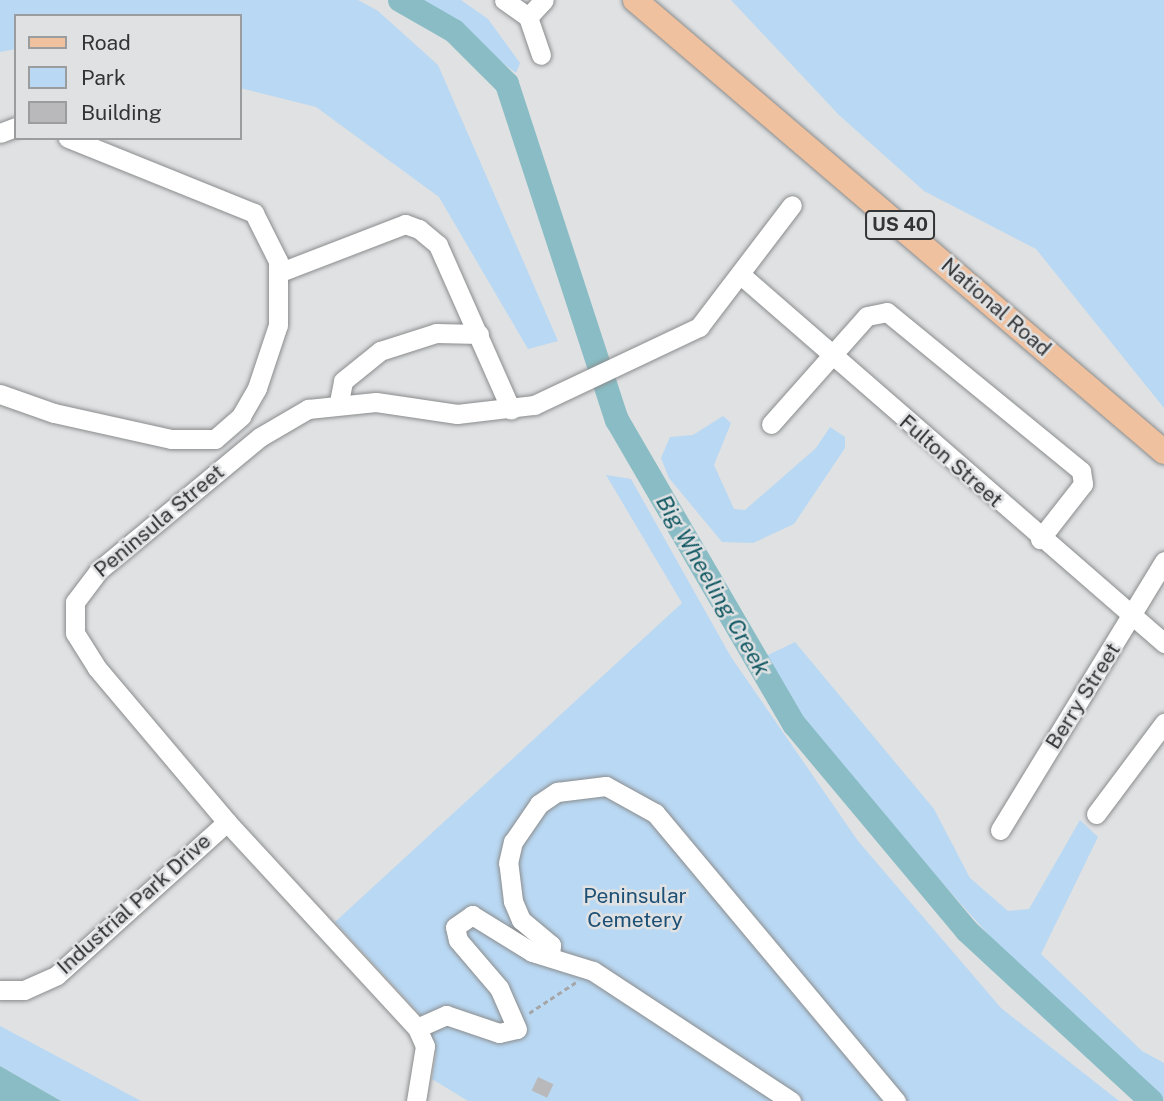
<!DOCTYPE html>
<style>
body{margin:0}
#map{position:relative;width:1164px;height:1101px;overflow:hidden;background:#dfe1e3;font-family:"Public Sans",sans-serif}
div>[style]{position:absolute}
.green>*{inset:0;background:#b9d8f3}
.water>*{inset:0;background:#89bcc4}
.river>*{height:24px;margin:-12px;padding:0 12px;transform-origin:12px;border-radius:12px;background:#89bcc4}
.building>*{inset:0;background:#b9b9bb;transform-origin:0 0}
.path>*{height:2.5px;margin-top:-1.25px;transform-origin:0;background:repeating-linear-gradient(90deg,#a4a6a8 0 5px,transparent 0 8.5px)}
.roads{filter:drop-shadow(0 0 2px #8a8c8d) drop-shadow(0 0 2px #8a8c8d)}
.minor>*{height:19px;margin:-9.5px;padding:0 9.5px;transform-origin:9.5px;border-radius:9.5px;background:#fff}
.major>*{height:24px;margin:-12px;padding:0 12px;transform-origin:12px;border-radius:12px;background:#efc19f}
span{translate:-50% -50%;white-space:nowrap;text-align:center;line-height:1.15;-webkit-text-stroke:5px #dfe1e3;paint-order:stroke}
.shield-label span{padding:2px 5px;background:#dfe1e3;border:2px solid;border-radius:5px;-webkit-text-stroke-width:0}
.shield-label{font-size:19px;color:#333435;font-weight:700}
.street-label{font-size:21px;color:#333435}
.park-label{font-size:21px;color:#1c5076}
.water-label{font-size:23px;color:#125963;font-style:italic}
.legend{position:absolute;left:14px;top:14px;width:228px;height:126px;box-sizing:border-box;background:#dfe1e3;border:2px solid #9a9c9d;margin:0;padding:9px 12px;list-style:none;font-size:21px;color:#333435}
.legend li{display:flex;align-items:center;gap:14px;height:35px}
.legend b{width:35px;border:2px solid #9a9c9d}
</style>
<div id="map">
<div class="green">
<i style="clip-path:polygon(0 0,358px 0,378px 11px,438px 65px,558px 341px,528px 349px,439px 197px,316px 107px,240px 88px,240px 16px,16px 16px,16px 49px,0 52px)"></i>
<i style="clip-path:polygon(420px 0,461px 0,488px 19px,520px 63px,516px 73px)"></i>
<i style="clip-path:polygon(731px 0,1164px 0,1164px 408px,1036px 249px,924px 191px,839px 115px)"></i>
<i style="clip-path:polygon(723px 416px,731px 423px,714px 465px,734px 509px,745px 510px,816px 448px,830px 427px,845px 437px,845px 448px,794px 524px,753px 543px,722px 542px,669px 478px,661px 458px,670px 437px,693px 435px)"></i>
<i style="clip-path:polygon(606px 475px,631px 479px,731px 657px,858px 841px,1001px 1008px,1119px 1101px,468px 1101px,432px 1079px,436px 1053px,423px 1018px,335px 922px,682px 603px)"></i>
<i style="clip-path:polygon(795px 642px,934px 809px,970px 878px,1008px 911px,1029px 909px,1080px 820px,1098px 837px,1041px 954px,1142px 1051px,1164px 1063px,1164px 1099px,1031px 983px,821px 746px,764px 657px)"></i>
<i style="clip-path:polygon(0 1026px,141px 1101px,61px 1101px,0 1066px)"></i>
</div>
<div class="water">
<i style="clip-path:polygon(0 1066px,61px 1101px,0 1101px)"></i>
</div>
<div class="river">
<i style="left:400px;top:0;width:62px;rotate:29.9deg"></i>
<i style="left:454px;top:31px;width:75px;rotate:45deg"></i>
<i style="left:507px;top:84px;width:354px;rotate:71.9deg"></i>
<i style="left:617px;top:420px;width:352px;rotate:59.8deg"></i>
<i style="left:794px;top:724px;width:270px;rotate:50.1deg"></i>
<i style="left:967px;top:931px;width:251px;rotate:42.7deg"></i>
</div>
<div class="building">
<i style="left:538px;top:1077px;width:17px;height:15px;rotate:25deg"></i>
</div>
<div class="path">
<i style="left:529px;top:1013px;width:56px;rotate:-33.4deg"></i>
</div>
<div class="roads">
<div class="minor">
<i style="left:504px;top:0;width:29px;rotate:35deg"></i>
<i style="left:528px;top:17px;width:23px;rotate:-47deg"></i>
<i style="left:528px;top:17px;width:40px;rotate:71.1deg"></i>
<i style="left:0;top:133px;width:17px;rotate:-21deg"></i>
<i style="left:278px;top:273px;width:136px;rotate:-21.1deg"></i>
<i style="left:405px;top:224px;width:15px;rotate:20deg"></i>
<i style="left:419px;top:229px;width:25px;rotate:40deg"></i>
<i style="left:438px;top:245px;width:180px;rotate:66.1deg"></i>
<i style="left:741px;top:275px;width:561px;rotate:41.02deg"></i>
<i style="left:0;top:394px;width:57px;rotate:19.4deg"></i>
<i style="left:54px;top:413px;width:120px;rotate:12.5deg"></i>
<i style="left:171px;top:439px;width:44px"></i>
<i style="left:215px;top:439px;width:35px;rotate:-41deg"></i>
<i style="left:241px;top:416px;width:32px;rotate:-60deg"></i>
<i style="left:257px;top:388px;width:66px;rotate:-71.6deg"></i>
<i style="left:278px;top:325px;width:64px;rotate:-90deg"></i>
<i style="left:278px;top:261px;width:54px;rotate:-116.6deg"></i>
<i style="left:254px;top:213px;width:201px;rotate:-158deg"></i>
<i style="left:339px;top:402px;width:21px;rotate:-79deg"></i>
<i style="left:343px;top:381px;width:48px;rotate:-39deg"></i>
<i style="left:380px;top:351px;width:59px;rotate:-17.8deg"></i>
<i style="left:436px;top:333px;width:43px;rotate:1.3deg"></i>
<i style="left:771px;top:424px;width:144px;rotate:-48.4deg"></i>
<i style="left:867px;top:316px;width:20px;rotate:-11deg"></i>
<i style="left:887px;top:312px;width:251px;rotate:39.3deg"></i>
<i style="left:1081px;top:471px;width:13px;rotate:81deg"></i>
<i style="left:1083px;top:484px;width:70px;rotate:128deg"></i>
<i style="left:1096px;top:814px;width:114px;rotate:-53.2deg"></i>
<i style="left:1000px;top:830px;width:315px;rotate:-58.6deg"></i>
<i style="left:550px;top:955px;width:10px;rotate:-84deg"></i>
<i style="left:551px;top:945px;width:39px;rotate:-140deg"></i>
<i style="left:521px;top:920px;width:21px;rotate:-113deg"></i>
<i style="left:513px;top:901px;width:38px;rotate:-97deg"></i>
<i style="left:508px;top:863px;width:22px;rotate:-77deg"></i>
<i style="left:513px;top:842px;width:46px;rotate:-55.6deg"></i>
<i style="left:539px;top:804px;width:22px;rotate:-34deg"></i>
<i style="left:557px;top:792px;width:49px;rotate:-7deg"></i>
<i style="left:606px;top:786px;width:56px;rotate:28.9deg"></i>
<i style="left:655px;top:813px;width:376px;rotate:50.1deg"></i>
<i style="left:0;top:990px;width:24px"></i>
<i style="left:24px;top:990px;width:36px;rotate:-24deg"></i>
<i style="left:57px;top:975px;width:229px;rotate:-42deg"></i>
<i style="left:417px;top:1028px;width:32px;rotate:-24deg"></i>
<i style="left:446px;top:1015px;width:56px;rotate:18.8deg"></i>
<i style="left:499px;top:1033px;width:18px;rotate:-13deg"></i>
<i style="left:517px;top:1029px;width:45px;rotate:-113.7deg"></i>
<i style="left:499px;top:988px;width:63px;rotate:-130.5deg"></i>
<i style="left:458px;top:940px;width:13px;rotate:-103deg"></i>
<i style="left:455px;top:927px;width:21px;rotate:-35deg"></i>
<i style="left:472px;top:915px;width:70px;rotate:31.7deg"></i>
<i style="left:532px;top:952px;width:64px;rotate:17.3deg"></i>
<i style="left:593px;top:971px;width:237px;rotate:33.3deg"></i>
<i style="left:416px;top:1101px;width:56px;rotate:-80.7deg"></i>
<i style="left:425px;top:1046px;width:20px;rotate:-114deg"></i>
<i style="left:417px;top:1028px;width:280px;rotate:-132.7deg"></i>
<i style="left:227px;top:822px;width:202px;rotate:-130.2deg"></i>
<i style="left:97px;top:668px;width:41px;rotate:-122.2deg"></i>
<i style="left:75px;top:633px;width:31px;rotate:-90deg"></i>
<i style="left:75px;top:602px;width:39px;rotate:-53deg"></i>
<i style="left:98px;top:571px;width:210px;rotate:-39.6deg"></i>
<i style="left:260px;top:437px;width:56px;rotate:-30.3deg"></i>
<i style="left:308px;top:409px;width:68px;rotate:-5.9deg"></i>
<i style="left:376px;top:402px;width:82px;rotate:8.4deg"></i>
<i style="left:457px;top:414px;width:78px;rotate:-6.7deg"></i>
<i style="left:534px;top:405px;width:183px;rotate:-25.3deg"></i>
<i style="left:699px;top:327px;width:153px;rotate:-52.7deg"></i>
</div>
<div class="major">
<i style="left:635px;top:0;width:696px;rotate:40.51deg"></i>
</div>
</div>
<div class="shield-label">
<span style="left:900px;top:225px">US 40</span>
</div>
<div class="street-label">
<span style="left:996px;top:307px;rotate:41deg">National Road</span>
<span style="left:951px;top:461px;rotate:41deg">Fulton Street</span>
<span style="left:159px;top:521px;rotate:-40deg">Peninsula Street</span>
<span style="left:1083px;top:696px;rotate:-58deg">Berry Street</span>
<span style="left:134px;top:904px;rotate:-42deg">Industrial Park Drive</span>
</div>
<div class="park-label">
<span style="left:635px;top:908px">Peninsular<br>Cemetery</span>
</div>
<div class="water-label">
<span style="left:713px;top:585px;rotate:60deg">Big Wheeling Creek</span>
</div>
<ul class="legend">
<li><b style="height:9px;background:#efc19f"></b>Road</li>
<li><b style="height:19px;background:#b9d8f3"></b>Park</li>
<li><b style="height:19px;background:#b9b9bb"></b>Building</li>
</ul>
</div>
